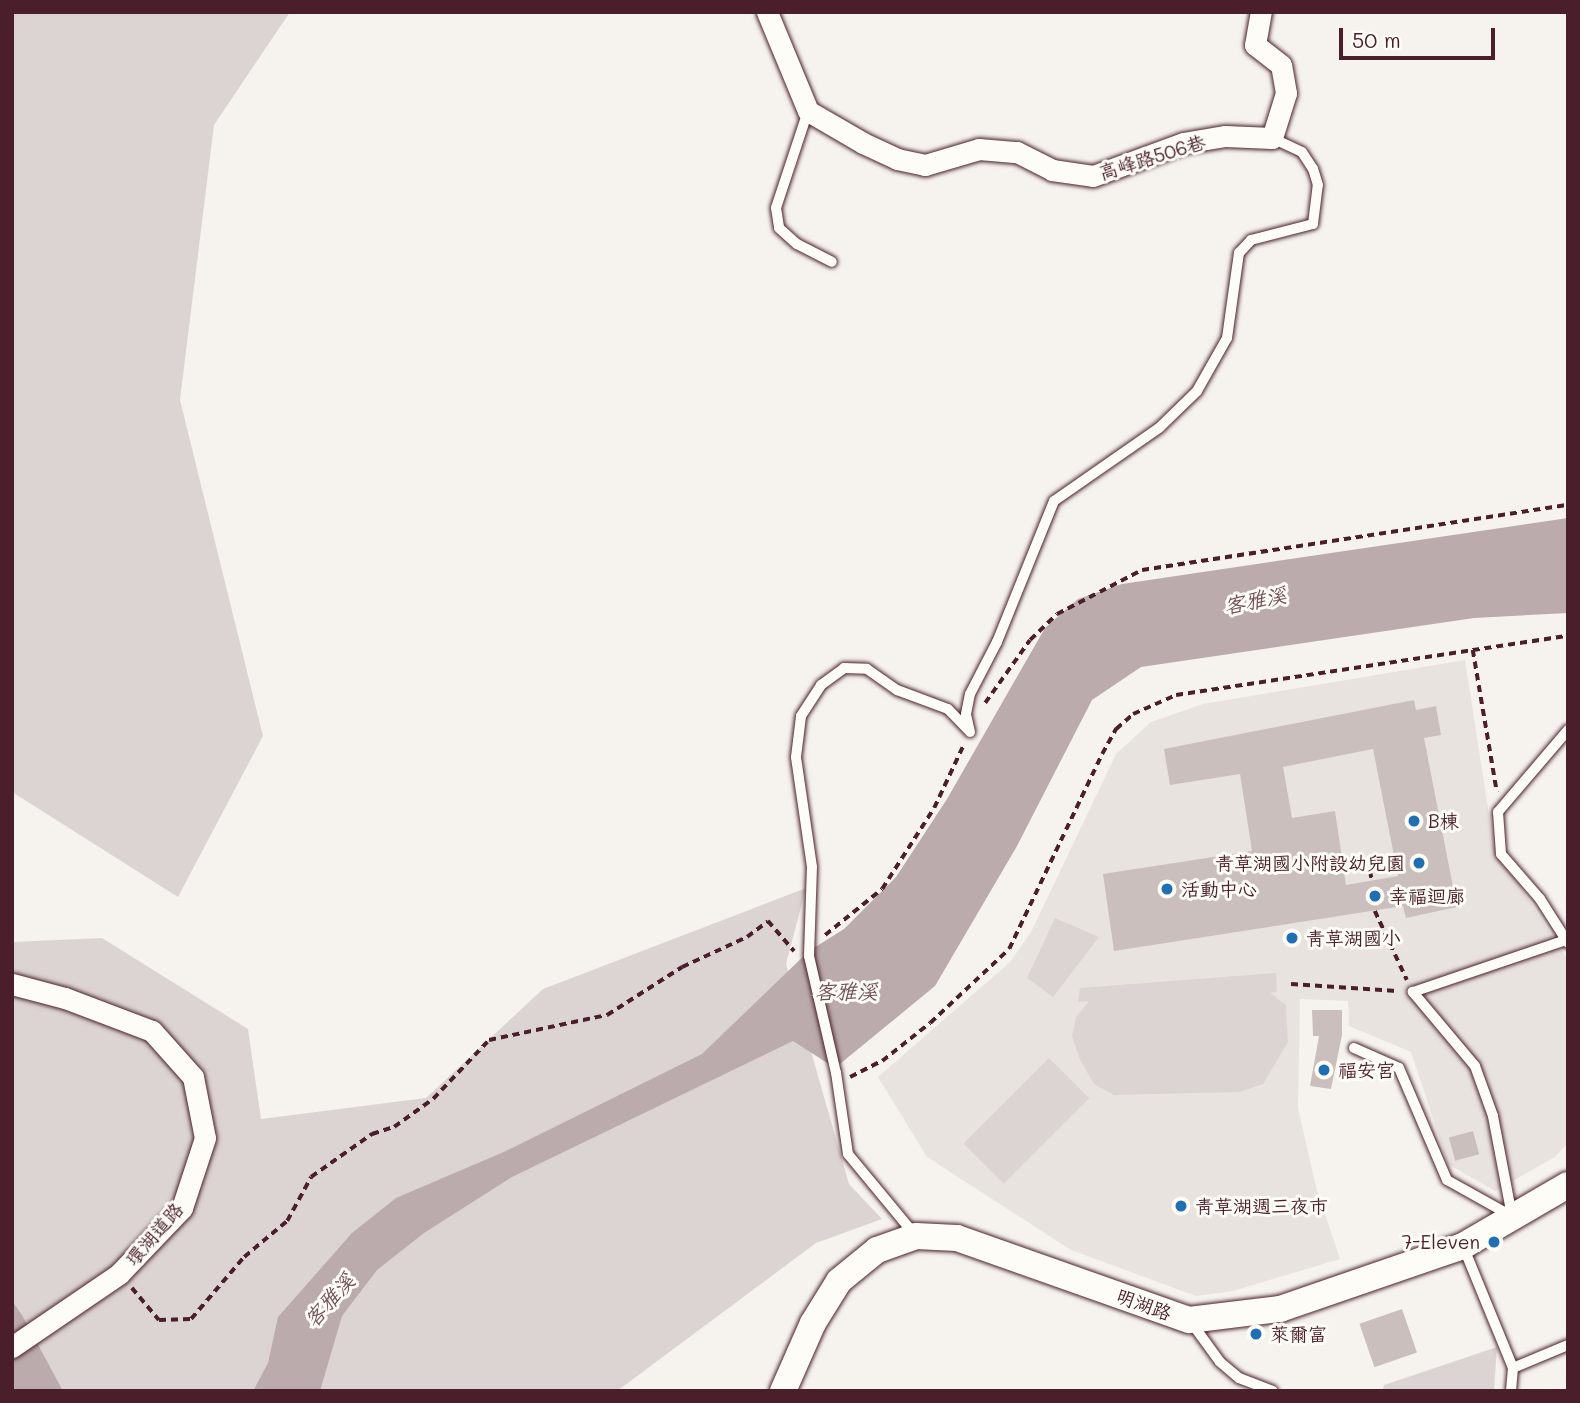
<!DOCTYPE html>
<meta charset="utf-8">
<style>
body{margin:0}
#map{position:relative;width:1580px;height:1403px;overflow:hidden;background:#f6f3ef;font-family:Mali,"LXGW WenKai TC",sans-serif}
div>[style]{position:absolute}
.built>*{inset:0;background:#e9e3e0}
.green>*{inset:0;background:#dcd4d2;transform-origin:0 0}
.water>*{inset:0;background:#bbabac}
.building>*{inset:0;background:#cbbfbe;transform-origin:0 0}
.path>*{height:3.5px;margin-top:-1.75px;transform-origin:0;background:repeating-linear-gradient(90deg,#4a1f2b 0 7px,transparent 0 12px)}
.roads{filter:drop-shadow(0 0 2px #4a1f2b) drop-shadow(0 0 2px #4a1f2b)}
.service>*{height:10px;margin:-5px;padding:0 5px;transform-origin:5px;border-radius:5px;background:#fdfcf7}
.minor>*{height:21px;margin:-10.5px;padding:0 10.5px;transform-origin:10.5px;border-radius:10.5px;background:#fdfcf7}
.tertiary>*{height:26px;margin:-13px;padding:0 13px;transform-origin:13px;border-radius:13px;background:#fdfcf7}
.dots>*{width:19px;height:19px;translate:-50% -50%;box-sizing:border-box;border:4px solid #fdfcf7;border-radius:50%}
span{translate:-50% -50%;white-space:nowrap;text-align:center;line-height:1.15;-webkit-text-stroke:6px #fdfcf7;paint-order:stroke}
.street-label{font-size:19px;color:#4a1f2b}
.poi-label{font-size:19px;color:#4a1f2b}
.left{translate:0 -50%;text-align:left}
.right{translate:-100% -50%;text-align:right}
.water-label{font-size:21px;color:#725058;font-style:italic}
.frame{position:absolute;inset:0;border:14px solid #4a1f2b;pointer-events:none}
.scale{position:absolute;left:1339px;top:28px;width:156px;height:32px;box-sizing:border-box;border:4px solid #4a1f2b;border-top:0;padding-left:9px;font-size:21px;line-height:24px;white-space:nowrap;color:#4a1f2b;-webkit-text-stroke:5px #fdfcf7;paint-order:stroke}
</style>
<div id="map">
<div class="built">
<i style="clip-path:polygon(1465px 660px,1494px 847px,1568px 960px,1568px 1143px,1555px 1157px,1495px 1191px,1448px 1164px,1411px 1052px,1349px 1026px,1348px 1001px,1300px 999px,1298px 1108px,1316px 1187px,1340px 1259px,1233px 1291px,1196px 1296px,1071px 1250px,927px 1157px,878px 1077px,1010px 962px,1031px 932px,1116px 754px,1151px 722px,1203px 704px)"></i>
</div>
<div class="green">
<i style="clip-path:polygon(12px 12px,290px 12px,214px 125px,180px 400px,263px 736px,178px 897px,12px 792px)"></i>
<i style="clip-path:polygon(806px 888px,786px 964px,849px 1184px,882px 1219px,816px 1243px,617px 1391px,12px 1391px,12px 942px,102px 938px,248px 1029px,261px 1119px,426px 1098px,543px 989px)"></i>
<i style="clip-path:polygon(1055px 918px,1099px 937px,1053px 997px,1027px 978px)"></i>
<i style="clip-path:polygon(1276px 973px,1277px 992px,1270px 993px,1286px 1005px,1288px 1042px,1263px 1084px,1240px 1092px,1114px 1095px,1094px 1084px,1080px 1060px,1072px 1036px,1076px 1017px,1089px 1001px,1078px 1002px,1080px 988px)"></i>
<i style="left:1049px;top:1058px;width:57px;height:121px;rotate:45deg"></i>
<i style="clip-path:polygon(1497px 1347px,1494px 1391px,1382px 1391px,1384px 1385px)"></i>
</div>
<div class="water">
<i style="clip-path:polygon(1568px 518px,1568px 613px,1474px 618px,1141px 667px,1092px 700px,1017px 846px,935px 986px,835px 1068px,793px 1041px,512px 1177px,424px 1233px,377px 1270px,342px 1316px,320px 1391px,253px 1391px,268px 1363px,278px 1317px,352px 1233px,396px 1198px,506px 1151px,702px 1054px,809px 951px,844px 929px,896px 877px,947px 799px,1045px 628px,1078px 599px,1122px 584px)"></i>
<i style="clip-path:polygon(12px 1301px,22px 1315px,63px 1391px,12px 1391px)"></i>
</div>
<div class="building">
<i style="clip-path:polygon(evenodd,1414px 700px,1416px 710px,1436px 706px,1441px 735px,1424px 738px,1457px 907px,1406px 918px,1403px 906px,1114px 951px,1103px 874px,1252px 851px,1240px 774px,1170px 785px,1164px 749px,1414px 700px,1373px 749px,1398px 876px,1346px 885px,1335px 811px,1292px 818px,1283px 767px,1373px 749px)"></i>
<i style="clip-path:polygon(1312px 1010px,1342px 1010px,1342px 1035px,1331px 1089px,1310px 1086px,1319px 1036px,1313px 1036px)"></i>
<i style="left:1473px;top:1131px;width:24px;height:25px;rotate:75deg"></i>
<i style="left:1402px;top:1309px;width:46px;height:45px;rotate:71deg"></i>
</div>
<div class="path">
<i style="left:1473px;top:650px;width:144px;rotate:80.4deg"></i>
<i style="left:985px;top:703px;width:77px;rotate:-54.5deg"></i>
<i style="left:1030px;top:640px;width:37px;rotate:-44deg"></i>
<i style="left:1057px;top:614px;width:96px;rotate:-27.4deg"></i>
<i style="left:1142px;top:570px;width:431px;rotate:-8.7deg"></i>
<i style="left:1370px;top:871px;width:9px;rotate:77deg"></i>
<i style="left:1375px;top:911px;width:76px;rotate:65.1deg"></i>
<i style="left:825px;top:935px;width:73px;rotate:-38.9deg"></i>
<i style="left:882px;top:889px;width:96px;rotate:-57.3deg"></i>
<i style="left:934px;top:808px;width:71px;rotate:-64.9deg"></i>
<i style="left:1291px;top:984px;width:106px;rotate:3.8deg"></i>
<i style="left:850px;top:1077px;width:36px;rotate:-27deg"></i>
<i style="left:882px;top:1061px;width:61px;rotate:-38.4deg"></i>
<i style="left:930px;top:1023px;width:108px;rotate:-43.1deg"></i>
<i style="left:1009px;top:949px;width:216px;rotate:-64.5deg"></i>
<i style="left:1102px;top:754px;width:29px;rotate:-61deg"></i>
<i style="left:1116px;top:729px;width:23px;rotate:-41deg"></i>
<i style="left:1133px;top:714px;width:47px;rotate:-23.8deg"></i>
<i style="left:1176px;top:695px;width:396px;rotate:-8.6deg"></i>
<i style="left:132px;top:1288px;width:42px;rotate:49.8deg"></i>
<i style="left:159px;top:1320px;width:32px;rotate:-2deg"></i>
<i style="left:191px;top:1319px;width:82px;rotate:-49.5deg"></i>
<i style="left:244px;top:1257px;width:56px;rotate:-39.9deg"></i>
<i style="left:287px;top:1221px;width:50px;rotate:-61.4deg"></i>
<i style="left:311px;top:1177px;width:75px;rotate:-35.2deg"></i>
<i style="left:372px;top:1134px;width:23px;rotate:-18deg"></i>
<i style="left:394px;top:1127px;width:48px;rotate:-35.7deg"></i>
<i style="left:433px;top:1099px;width:81px;rotate:-46.5deg"></i>
<i style="left:489px;top:1040px;width:121px;rotate:-12deg"></i>
<i style="left:607px;top:1015px;width:89px;rotate:-32.6deg"></i>
<i style="left:682px;top:967px;width:72px;rotate:-24.8deg"></i>
<i style="left:747px;top:937px;width:26px;rotate:-37deg"></i>
<i style="left:768px;top:921px;width:40px;rotate:49deg"></i>
</div>
<div class="roads">
<div class="service">
<i style="left:808px;top:111px;width:102px;rotate:108.3deg"></i>
<i style="left:776px;top:208px;width:20px;rotate:81deg"></i>
<i style="left:779px;top:228px;width:24px;rotate:42deg"></i>
<i style="left:797px;top:244px;width:39px;rotate:27deg"></i>
<i style="left:1568px;top:730px;width:108px;rotate:130.5deg"></i>
<i style="left:1498px;top:812px;width:42px;rotate:85.9deg"></i>
<i style="left:1501px;top:854px;width:60px;rotate:49.1deg"></i>
<i style="left:1540px;top:899px;width:52px;rotate:57.5deg"></i>
<i style="left:970px;top:732px;width:18px;rotate:-103deg"></i>
<i style="left:966px;top:714px;width:20px;rotate:-79deg"></i>
<i style="left:970px;top:694px;width:59px;rotate:-62.6deg"></i>
<i style="left:997px;top:642px;width:152px;rotate:-68deg"></i>
<i style="left:1054px;top:501px;width:128px;rotate:-34.8deg"></i>
<i style="left:1159px;top:428px;width:53px;rotate:-44.2deg"></i>
<i style="left:1197px;top:391px;width:61px;rotate:-60.5deg"></i>
<i style="left:1227px;top:338px;width:86px;rotate:-82deg"></i>
<i style="left:1239px;top:253px;width:18px;rotate:-47deg"></i>
<i style="left:1251px;top:240px;width:64px;rotate:-14.5deg"></i>
<i style="left:1313px;top:224px;width:39px;rotate:-83deg"></i>
<i style="left:1318px;top:185px;width:17px;rotate:-107deg"></i>
<i style="left:1313px;top:169px;width:20px;rotate:-123deg"></i>
<i style="left:1302px;top:152px;width:33px;rotate:-155deg"></i>
<i style="left:1354px;top:1048px;width:49px;rotate:24deg"></i>
<i style="left:1399px;top:1068px;width:122px;rotate:66.8deg"></i>
<i style="left:1447px;top:1180px;width:72px;rotate:29.1deg"></i>
<i style="left:1512px;top:1216px;width:102px;rotate:-100.8deg"></i>
<i style="left:1493px;top:1116px;width:53px;rotate:-109.8deg"></i>
<i style="left:1475px;top:1066px;width:97px;rotate:-130deg"></i>
<i style="left:1413px;top:992px;width:162px;rotate:-18.8deg"></i>
<i style="left:915px;top:1235px;width:105px;rotate:-129.6deg"></i>
<i style="left:848px;top:1154px;width:82px;rotate:-98.4deg"></i>
<i style="left:836px;top:1073px;width:120px;rotate:-103deg"></i>
<i style="left:809px;top:956px;width:89px;rotate:-88.1deg"></i>
<i style="left:812px;top:867px;width:111px;rotate:-98.3deg"></i>
<i style="left:796px;top:757px;width:41px;rotate:-83deg"></i>
<i style="left:801px;top:716px;width:37px;rotate:-57deg"></i>
<i style="left:821px;top:685px;width:29px;rotate:-36deg"></i>
<i style="left:844px;top:668px;width:23px;rotate:2deg"></i>
<i style="left:867px;top:669px;width:37px;rotate:35deg"></i>
<i style="left:897px;top:690px;width:54px;rotate:20.4deg"></i>
<i style="left:948px;top:709px;width:29px;rotate:46deg"></i>
<i style="left:1463px;top:1246px;width:132px;rotate:67.7deg"></i>
<i style="left:1513px;top:1368px;width:23px;rotate:95deg"></i>
<i style="left:1191px;top:1322px;width:49px;rotate:54.1deg"></i>
<i style="left:1220px;top:1362px;width:25px;rotate:40deg"></i>
<i style="left:1239px;top:1378px;width:36px;rotate:21deg"></i>
<i style="left:1513px;top:1368px;width:60px;rotate:-22.7deg"></i>
</div>
<div class="minor">
<i style="left:767px;top:12px;width:107px;rotate:67.5deg"></i>
<i style="left:808px;top:111px;width:64px;rotate:30.2deg"></i>
<i style="left:863px;top:143px;width:38px;rotate:25deg"></i>
<i style="left:897px;top:159px;width:29px;rotate:12deg"></i>
<i style="left:925px;top:165px;width:56px;rotate:-16.5deg"></i>
<i style="left:979px;top:149px;width:38px;rotate:5deg"></i>
<i style="left:1017px;top:152px;width:39px;rotate:27deg"></i>
<i style="left:1052px;top:170px;width:41px;rotate:8.3deg"></i>
<i style="left:1093px;top:176px;width:96px;rotate:-20.1deg"></i>
<i style="left:1183px;top:143px;width:43px;rotate:-9.5deg"></i>
<i style="left:1225px;top:136px;width:47px;rotate:2.4deg"></i>
<i style="left:1272px;top:138px;width:47px;rotate:-72.7deg"></i>
<i style="left:1286px;top:93px;width:28px;rotate:-100deg"></i>
<i style="left:1281px;top:65px;width:33px;rotate:-142deg"></i>
<i style="left:1255px;top:45px;width:34px;rotate:-80deg"></i>
<i style="left:12px;top:984px;width:55px;rotate:14.8deg"></i>
<i style="left:65px;top:998px;width:93px;rotate:20.8deg"></i>
<i style="left:152px;top:1031px;width:62px;rotate:48.3deg"></i>
<i style="left:193px;top:1077px;width:62px;rotate:78.9deg"></i>
<i style="left:205px;top:1138px;width:74px;rotate:108.2deg"></i>
<i style="left:182px;top:1208px;width:91px;rotate:133.7deg"></i>
<i style="left:119px;top:1274px;width:130px;rotate:145.7deg"></i>
</div>
<div class="tertiary">
<i style="left:783px;top:1391px;width:74px;rotate:-66.2deg"></i>
<i style="left:813px;top:1323px;width:49px;rotate:-58.2deg"></i>
<i style="left:839px;top:1281px;width:49px;rotate:-39.2deg"></i>
<i style="left:877px;top:1250px;width:41px;rotate:-19.7deg"></i>
<i style="left:916px;top:1236px;width:41px;rotate:2.8deg"></i>
<i style="left:957px;top:1238px;width:246px;rotate:19.5deg"></i>
<i style="left:1189px;top:1320px;width:92px;rotate:-6.9deg"></i>
<i style="left:1280px;top:1309px;width:194px;rotate:-19deg"></i>
<i style="left:1463px;top:1246px;width:121px;rotate:-30.2deg"></i>
</div>
</div>
<div class="dots">
<i style="left:1414px;top:821px;background:#1f6fb2"></i>
<i style="left:1419px;top:863px;background:#1f6fb2"></i>
<i style="left:1167px;top:889px;background:#1f6fb2"></i>
<i style="left:1375px;top:896px;background:#1f6fb2"></i>
<i style="left:1292px;top:938px;background:#1f6fb2"></i>
<i style="left:1324px;top:1070px;background:#1f6fb2"></i>
<i style="left:1181px;top:1206px;background:#1f6fb2"></i>
<i style="left:1494px;top:1242px;background:#1f6fb2"></i>
<i style="left:1256px;top:1334px;background:#1f6fb2"></i>
</div>
<div class="street-label">
<span style="left:1152px;top:157px;rotate:-17deg">高峰路506巷</span>
<span style="left:154px;top:1234px;rotate:-49deg">環湖道路</span>
<span style="left:1144px;top:1304px;rotate:20deg">明湖路</span>
</div>
<div class="poi-label">
<span class="left" style="left:1428px;top:821px">B棟</span>
<span class="right" style="left:1405px;top:863px">青草湖國小附設幼兒園</span>
<span class="left" style="left:1181px;top:889px">活動中心</span>
<span class="left" style="left:1389px;top:896px">幸福迴廊</span>
<span class="left" style="left:1306px;top:938px">青草湖國小</span>
<span class="left" style="left:1338px;top:1070px">福安宮</span>
<span class="left" style="left:1195px;top:1206px">青草湖週三夜市</span>
<span class="right" style="left:1480px;top:1242px">7-Eleven</span>
<span class="left" style="left:1270px;top:1334px">萊爾富</span>
</div>
<div class="water-label">
<span style="left:1255px;top:600px;rotate:-11deg">客雅溪</span>
<span style="left:846px;top:991px">客雅溪</span>
<span style="left:329px;top:1300px;rotate:-48deg">客雅溪</span>
</div>
<div class="frame"></div>
<div class="scale">50 m</div>
</div>
